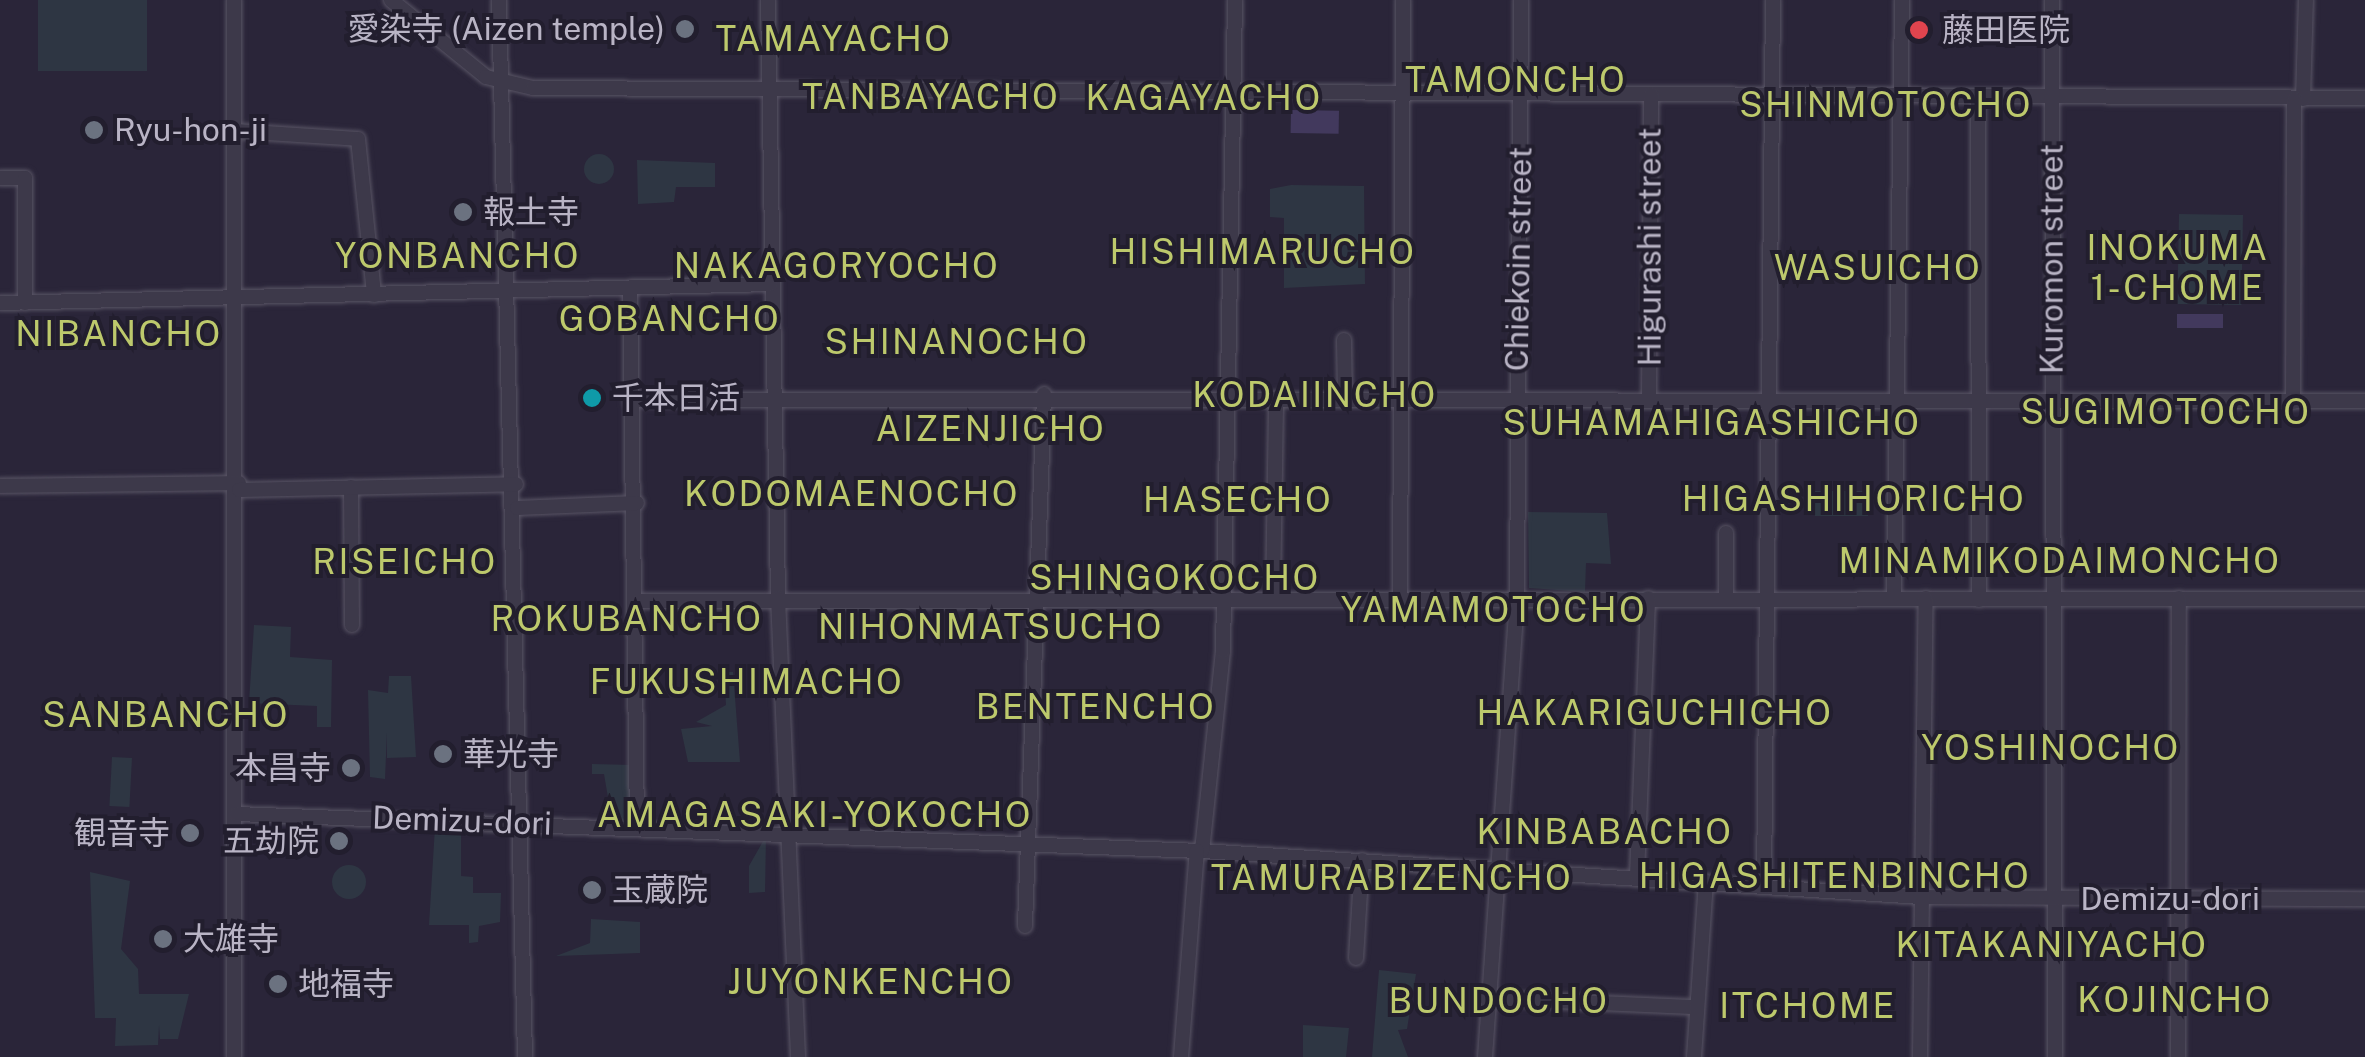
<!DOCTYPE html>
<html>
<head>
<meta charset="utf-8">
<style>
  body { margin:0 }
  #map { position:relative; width:2365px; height:1057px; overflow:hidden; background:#2a2539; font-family:"Public Sans","Noto Sans JP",sans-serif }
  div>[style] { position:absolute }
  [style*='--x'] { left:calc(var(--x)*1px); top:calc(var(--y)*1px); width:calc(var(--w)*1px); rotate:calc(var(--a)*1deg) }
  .green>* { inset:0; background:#2e3643; transform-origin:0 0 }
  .round { border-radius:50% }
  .water>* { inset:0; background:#42395d; transform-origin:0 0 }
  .roads { filter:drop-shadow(0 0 2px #585464) drop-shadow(0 0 2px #585464) }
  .minor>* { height:14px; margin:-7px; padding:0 7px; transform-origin:7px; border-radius:7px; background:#3d394a }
  .dots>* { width:28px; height:28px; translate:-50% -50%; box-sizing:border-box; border:5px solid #221e2e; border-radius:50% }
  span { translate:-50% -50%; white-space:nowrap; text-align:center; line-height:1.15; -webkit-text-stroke:8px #221e2e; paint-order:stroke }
  .poi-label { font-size:32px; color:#b9b4c5 }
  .right { translate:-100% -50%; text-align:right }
  .left { translate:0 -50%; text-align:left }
  .street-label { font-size:32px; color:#b9b4c5 }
  .neighbourhood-label { font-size:35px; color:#bdc96c; letter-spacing:2.5px }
</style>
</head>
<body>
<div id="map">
  <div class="green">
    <i style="left:38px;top:0;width:109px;height:71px"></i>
    <i class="round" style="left:584px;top:154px;width:30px;height:30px"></i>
    <i style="clip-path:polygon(637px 160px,715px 163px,715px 187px,676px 187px,674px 202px,638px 204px)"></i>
    <i style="clip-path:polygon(1291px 185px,1364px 186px,1365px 284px,1284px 288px,1284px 218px,1270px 217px,1270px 189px)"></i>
    <i style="left:2179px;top:214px;width:64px;height:90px;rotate:1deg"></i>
    <i style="left:1815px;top:491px;width:53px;height:25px"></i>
    <i style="clip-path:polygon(1528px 512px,1607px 513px,1611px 564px,1586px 563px,1585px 592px,1529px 588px)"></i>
    <i style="clip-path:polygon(254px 625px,291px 627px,290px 657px,332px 660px,331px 727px,317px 727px,317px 706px,249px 703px)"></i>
    <i style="clip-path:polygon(724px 672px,733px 672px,740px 762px,688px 762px,681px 729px,712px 726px,696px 722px,726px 705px)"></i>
    <i style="clip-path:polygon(389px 676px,411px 676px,416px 757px,387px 758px,387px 732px,385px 779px,370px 777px,368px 690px,388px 693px)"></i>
    <i style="left:112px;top:757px;width:20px;height:49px;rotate:3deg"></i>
    <i style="clip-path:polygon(592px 764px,633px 765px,631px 822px,612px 821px,604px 774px,592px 774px)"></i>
    <i style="clip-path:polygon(435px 827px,461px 827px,461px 876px,473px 877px,473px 893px,501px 893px,500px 922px,479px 926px,478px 942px,469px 943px,469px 925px,429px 925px)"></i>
    <i style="clip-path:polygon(766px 836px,765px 892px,749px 893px,749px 866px)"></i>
    <i class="round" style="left:332px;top:865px;width:34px;height:34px"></i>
    <i style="clip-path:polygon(90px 872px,130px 881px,121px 949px,138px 969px,139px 994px,189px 994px,178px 1039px,160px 1039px,159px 1025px,158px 1045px,115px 1046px,116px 1018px,95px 1018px)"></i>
    <i style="clip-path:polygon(591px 919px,640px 922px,640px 953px,556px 956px,590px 943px)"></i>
    <i style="clip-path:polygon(1379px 970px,1416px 974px,1407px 1029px,1398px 1030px,1408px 1057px,1372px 1057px)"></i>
    <i style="clip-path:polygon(1303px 1025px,1349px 1028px,1346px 1057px,1303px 1057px)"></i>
  </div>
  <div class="water">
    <i style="left:1291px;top:110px;width:48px;height:23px;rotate:1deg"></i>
    <i style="left:2177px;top:314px;width:46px;height:14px"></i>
  </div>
  <div class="roads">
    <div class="minor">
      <i style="--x:234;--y:0;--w:1057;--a:90"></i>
      <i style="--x:391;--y:0;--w:122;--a:39"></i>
      <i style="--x:486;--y:77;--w:48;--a:13.2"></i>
      <i style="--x:533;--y:88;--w:1832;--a:0.31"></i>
      <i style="--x:499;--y:0;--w:1057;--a:88.59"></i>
      <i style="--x:768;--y:0;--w:598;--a:89.04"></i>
      <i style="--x:778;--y:598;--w:459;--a:87.5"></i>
      <i style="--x:2052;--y:0;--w:1057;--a:89.84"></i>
      <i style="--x:1978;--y:97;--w:503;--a:89.89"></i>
      <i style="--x:2303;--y:99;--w:99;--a:-88.3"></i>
      <i style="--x:235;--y:131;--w:123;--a:3.7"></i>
      <i style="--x:358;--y:139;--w:157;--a:84.1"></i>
      <i style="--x:0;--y:178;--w:25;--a:0"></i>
      <i style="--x:25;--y:178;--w:125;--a:90"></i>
      <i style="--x:630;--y:291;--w:537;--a:89.25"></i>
      <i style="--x:0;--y:303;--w:771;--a:-1.41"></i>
      <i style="--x:1344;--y:340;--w:58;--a:89"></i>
      <i style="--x:1649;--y:399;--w:305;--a:-89.6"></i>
      <i style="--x:634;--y:400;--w:1731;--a:0.03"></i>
      <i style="--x:2293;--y:402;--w:303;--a:-89.8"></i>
      <i style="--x:0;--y:486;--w:239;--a:-0.7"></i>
      <i style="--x:351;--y:487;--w:138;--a:89.6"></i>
      <i style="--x:239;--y:490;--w:277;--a:-1.2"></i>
      <i style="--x:517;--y:508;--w:120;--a:-2.4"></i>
      <i style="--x:1726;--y:533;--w:65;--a:90"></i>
      <i style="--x:1273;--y:596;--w:198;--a:-89.1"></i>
      <i style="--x:1400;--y:598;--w:598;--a:-89.71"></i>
      <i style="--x:1894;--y:598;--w:598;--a:-89.23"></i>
      <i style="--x:639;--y:601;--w:1726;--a:-0.07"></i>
      <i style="--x:237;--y:814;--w:966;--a:2.2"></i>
      <i style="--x:1202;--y:851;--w:721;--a:3.66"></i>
      <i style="--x:1922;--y:897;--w:443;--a:0.3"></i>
      <i style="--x:1202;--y:851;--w:201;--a:-84"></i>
      <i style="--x:1223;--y:651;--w:651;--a:-88.94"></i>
      <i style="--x:1637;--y:875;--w:277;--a:-87.7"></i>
      <i style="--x:1764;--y:886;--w:886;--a:-89.42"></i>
      <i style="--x:1025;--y:926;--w:532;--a:-87.95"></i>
      <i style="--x:1356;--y:958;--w:98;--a:-86.5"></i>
      <i style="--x:1486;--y:998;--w:210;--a:2.5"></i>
      <i style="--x:1181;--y:1057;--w:207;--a:-85.6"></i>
      <i style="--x:1485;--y:1057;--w:461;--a:-86"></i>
      <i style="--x:1517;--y:597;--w:597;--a:-89.62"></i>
      <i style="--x:1694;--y:1057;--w:176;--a:-86.1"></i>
      <i style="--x:1920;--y:1057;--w:459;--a:-89.3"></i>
      <i style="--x:2178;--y:1057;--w:459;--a:-89.9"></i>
    </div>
  </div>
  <div class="dots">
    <i style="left:685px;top:29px;background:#6b7280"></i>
    <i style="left:1919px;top:30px;background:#e0444e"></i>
    <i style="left:94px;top:130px;background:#6b7280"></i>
    <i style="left:463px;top:212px;background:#6b7280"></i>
    <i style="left:592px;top:398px;background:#0f9aa8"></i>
    <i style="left:443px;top:754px;background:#6b7280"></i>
    <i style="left:351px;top:768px;background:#6b7280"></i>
    <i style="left:190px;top:833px;background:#6b7280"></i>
    <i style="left:339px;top:841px;background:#6b7280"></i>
    <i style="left:592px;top:890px;background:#6b7280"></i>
    <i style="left:163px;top:939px;background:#6b7280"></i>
    <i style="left:278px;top:984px;background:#6b7280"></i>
  </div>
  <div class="poi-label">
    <span class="right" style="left:665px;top:29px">愛染寺 (Aizen temple)</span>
    <span class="left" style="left:1942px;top:30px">藤田医院</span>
    <span class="left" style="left:114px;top:130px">Ryu-hon-ji</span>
    <span class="left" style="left:483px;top:212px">報土寺</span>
    <span class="left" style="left:612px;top:398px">千本日活</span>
    <span class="left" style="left:463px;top:754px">華光寺</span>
    <span class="right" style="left:331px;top:768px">本昌寺</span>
    <span class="right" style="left:170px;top:833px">観音寺</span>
    <span class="right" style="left:319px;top:841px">五劫院</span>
    <span class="left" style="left:612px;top:890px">玉蔵院</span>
    <span class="left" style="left:183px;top:939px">大雄寺</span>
    <span class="left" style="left:298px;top:984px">地福寺</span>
  </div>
  <div class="street-label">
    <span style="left:1650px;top:247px;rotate:-90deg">Higurashi street</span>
    <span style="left:1519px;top:259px;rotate:-89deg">Chiekoin street</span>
    <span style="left:2052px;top:259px;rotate:-90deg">Kuromon street</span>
    <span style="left:462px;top:821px;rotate:2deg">Demizu-dori</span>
    <span style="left:2170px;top:899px">Demizu-dori</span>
  </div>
  <div class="neighbourhood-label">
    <span style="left:834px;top:39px">TAMAYACHO</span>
    <span style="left:1516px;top:80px">TAMONCHO</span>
    <span style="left:931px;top:97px">TANBAYACHO</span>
    <span style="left:1204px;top:98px">KAGAYACHO</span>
    <span style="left:1886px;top:105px">SHINMOTOCHO</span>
    <span style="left:2178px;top:268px">INOKUMA<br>1-CHOME</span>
    <span style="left:1263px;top:252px">HISHIMARUCHO</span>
    <span style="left:458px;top:256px">YONBANCHO</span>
    <span style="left:837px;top:266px">NAKAGORYOCHO</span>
    <span style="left:1878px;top:268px">WASUICHO</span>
    <span style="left:670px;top:319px">GOBANCHO</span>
    <span style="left:119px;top:334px">NIBANCHO</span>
    <span style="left:957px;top:342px">SHINANOCHO</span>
    <span style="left:1315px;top:395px">KODAIINCHO</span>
    <span style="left:2166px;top:412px">SUGIMOTOCHO</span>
    <span style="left:1712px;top:423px">SUHAMAHIGASHICHO</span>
    <span style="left:991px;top:429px">AIZENJICHO</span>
    <span style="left:852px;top:494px">KODOMAENOCHO</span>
    <span style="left:1854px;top:499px">HIGASHIHORICHO</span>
    <span style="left:1238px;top:500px">HASECHO</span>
    <span style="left:2060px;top:561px">MINAMIKODAIMONCHO</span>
    <span style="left:405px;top:562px">RISEICHO</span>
    <span style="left:1175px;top:578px">SHINGOKOCHO</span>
    <span style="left:1494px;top:610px">YAMAMOTOCHO</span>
    <span style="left:627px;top:619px">ROKUBANCHO</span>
    <span style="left:991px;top:627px">NIHONMATSUCHO</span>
    <span style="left:747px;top:682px">FUKUSHIMACHO</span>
    <span style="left:1096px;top:707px">BENTENCHO</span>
    <span style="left:1655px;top:713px">HAKARIGUCHICHO</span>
    <span style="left:166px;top:715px">SANBANCHO</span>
    <span style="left:2051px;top:748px">YOSHINOCHO</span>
    <span style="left:815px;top:815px">AMAGASAKI-YOKOCHO</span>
    <span style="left:1605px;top:832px">KINBABACHO</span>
    <span style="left:1835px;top:876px">HIGASHITENBINCHO</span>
    <span style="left:1392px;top:878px">TAMURABIZENCHO</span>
    <span style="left:2052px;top:945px">KITAKANIYACHO</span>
    <span style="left:871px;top:982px">JUYONKENCHO</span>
    <span style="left:2175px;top:1000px">KOJINCHO</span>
    <span style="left:1499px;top:1001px">BUNDOCHO</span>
    <span style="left:1808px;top:1006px">ITCHOME</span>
  </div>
</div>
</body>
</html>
